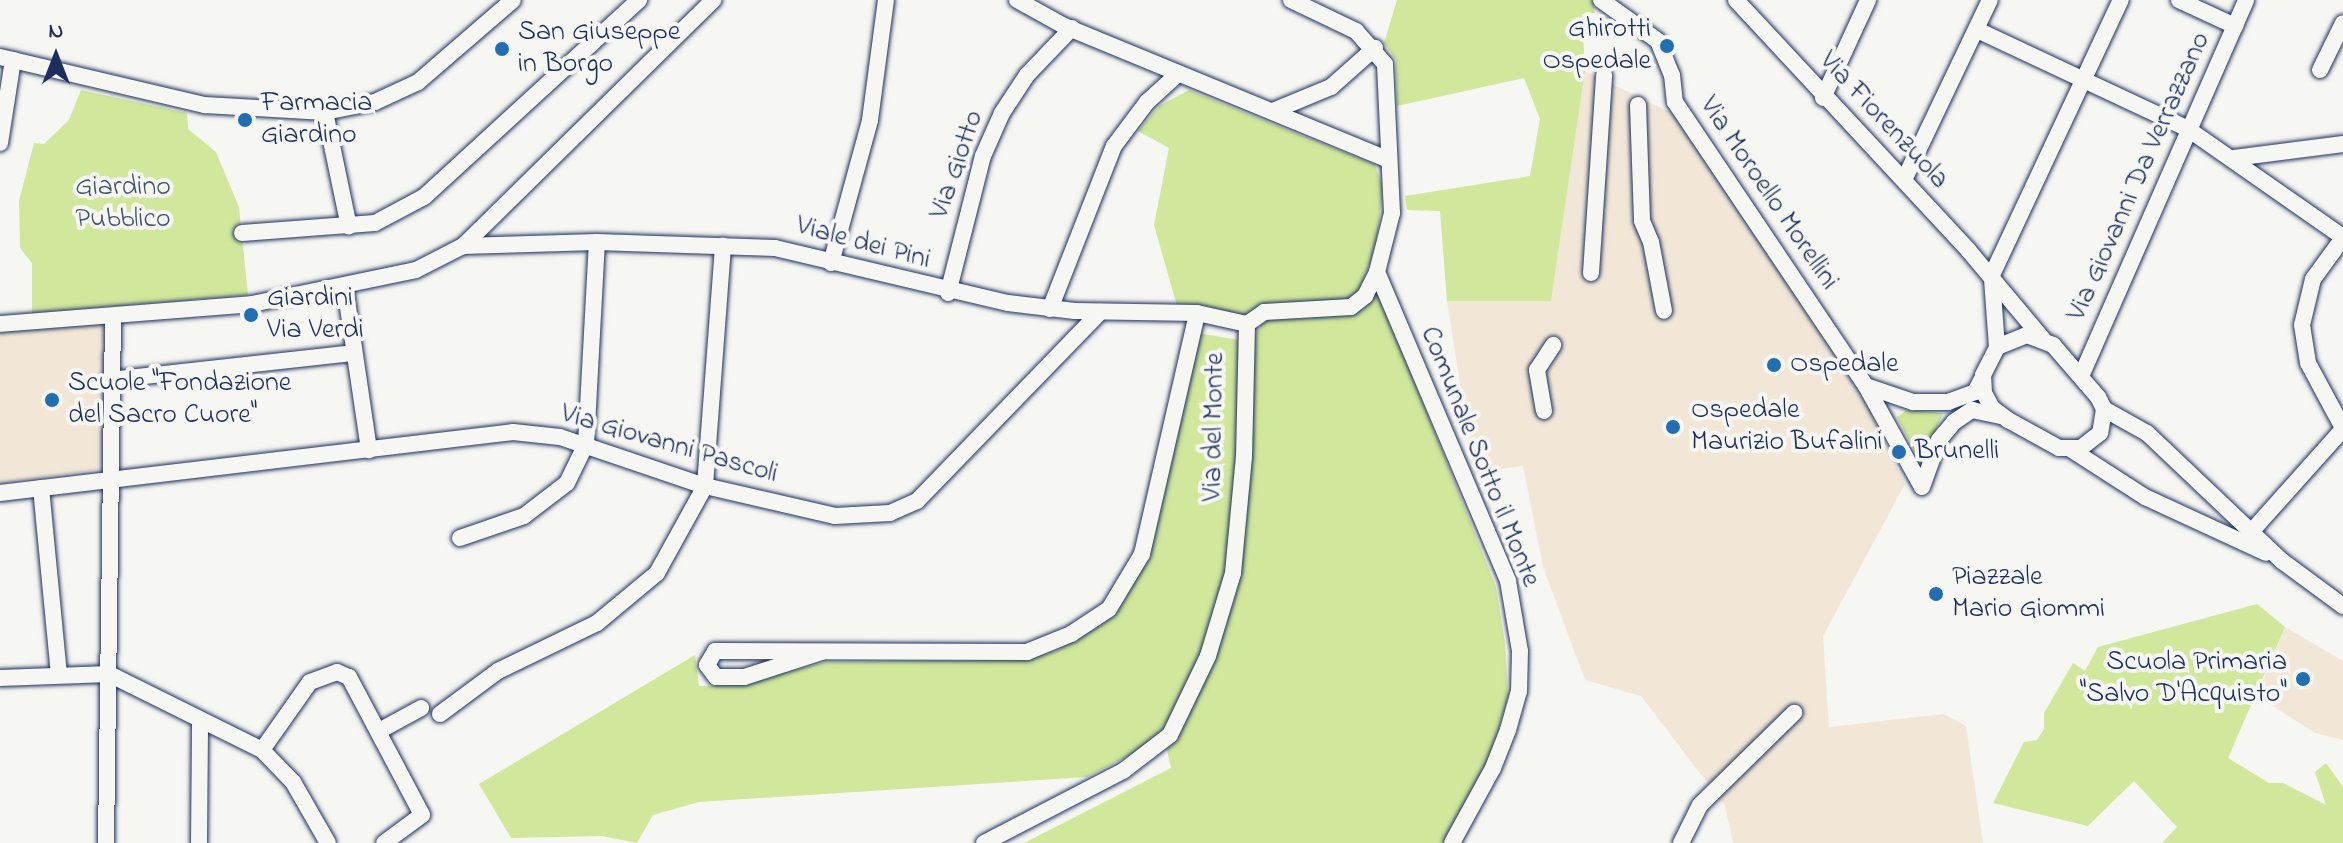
<!DOCTYPE html>
<html>
<head>
<meta charset="utf-8">
<style>
  body { margin:0 }
  #map { position:relative; width:2343px; height:843px; overflow:hidden; background:#f6f6f2; font-family:"Indie Flower",sans-serif }
  div>[style] { position:absolute }
  [style*='--x'] { left:calc(var(--x)*1px); top:calc(var(--y)*1px); width:calc(var(--w)*1px); rotate:calc(var(--a)*1deg) }
  .built>* { inset:0; background:#f2e7d7 }
  .green>* { inset:0; background:#d0e79c }
  .roads { filter:drop-shadow(0 0 2px #1b2f5e) drop-shadow(0 0 2px #1b2f5e) }
  .minor>* { height:16px; margin:-8px; padding:0 8px; transform-origin:8px; border-radius:8px; background:#f6f6f2 }
  .dots>* { width:22px; height:22px; translate:-50% -50%; box-sizing:border-box; border:4px solid #f6f6f2; border-radius:50% }
  span { translate:-50% -50%; white-space:nowrap; text-align:center; line-height:1.15; -webkit-text-stroke:8px #f6f6f2; paint-order:stroke }
  .poi-label { font-size:28px; color:#1b2f5e }
  .right { translate:-100% -50%; text-align:right }
  .left { translate:0 -50%; text-align:left }
  .street-label { font-size:28px; color:#1b2f5e }
  .park-label { font-size:28px; color:#3f546a }
  .north { position:absolute; left:16px; top:16px; width:80px; height:80px; -webkit-text-stroke:6px #f6f6f2; paint-order:stroke; rotate:0deg; font-size:22px; font-weight:700; line-height:32px; text-align:center; color:#1b2f5e }
  .north::after { content:''; display:block; margin:auto; width:28px; height:36px; background:#1b2f5e; clip-path:polygon(50% 0,100% 100%,50% 72%,0 100%) }
</style>
</head>
<body>
<div id="map">
  <div class="built">
    <i style="clip-path:polygon(1585px 71px,1680px 117px,1859px 387px,1905px 484px,1823px 636px,1829px 727px,1944px 714px,1966px 726px,1983px 843px,1733px 843px,1725px 806px,1641px 696px,1585px 680px,1543px 567px,1523px 466px,1474px 472px,1447px 301px,1551px 300px)"></i>
    <i style="clip-path:polygon(105px 324px,102px 469px,0 483px,0 330px)"></i>
    <i style="clip-path:polygon(2285px 627px,2343px 661px,2343px 740px,2315px 733px,2257px 696px)"></i>
  </div>
  <div class="green">
    <i style="clip-path:polygon(1397px 0,1593px 0,1595px 13px,1582px 14px,1585px 71px,1551px 301px,1447px 301px,1440px 211px,1407px 210px,1405px 196px,1530px 176px,1540px 119px,1524px 78px,1397px 106px,1396px 60px,1384px 43px)"></i>
    <i style="clip-path:polygon(81px 90px,187px 113px,188px 129px,216px 152px,239px 207px,248px 295px,32px 313px,32px 263px,20px 248px,19px 201px,34px 143px,44px 144px,69px 120px)"></i>
    <i style="clip-path:polygon(1189px 90px,1375px 165px,1383px 188px,1376px 247px,1364px 278px,1377px 286px,1496px 587px,1505px 643px,1508px 698px,1491px 755px,1444px 843px,1024px 843px,1171px 768px,1167px 750px,1153px 743px,1087px 777px,699px 802px,653px 815px,637px 843px,602px 836px,511px 838px,479px 784px,695px 655px,699px 686px,737px 685px,826px 662px,1023px 660px,1056px 651px,1119px 608px,1197px 333px,1251px 342px,1262px 324px,1177px 306px,1154px 225px,1169px 148px,1138px 131px,1159px 106px)"></i>
    <i style="clip-path:polygon(1906px 410px,1943px 413px,1921px 464px,1897px 417px)"></i>
    <i style="clip-path:polygon(2257px 604px,2285px 627px,2228px 758px,2269px 783px,2283px 783px,2326px 805px,2315px 772px,2326px 763px,2343px 787px,2343px 843px,2162px 843px,2177px 827px,2134px 781px,2088px 826px,1993px 803px,2024px 742px,2037px 740px,2044px 729px,2044px 713px,2073px 663px,2085px 671px,2098px 647px)"></i>
  </div>
  <div class="roads">
    <div class="minor">
      <i style="--x:1017;--y:0;--w:54;--a:29"></i>
      <i style="--x:1064;--y:26;--w:349;--a:22.4"></i>
      <i style="--x:1601;--y:0;--w:70;--a:35.7"></i>
      <i style="--x:1658;--y:41;--w:37;--a:68"></i>
      <i style="--x:1672;--y:75;--w:27;--a:84"></i>
      <i style="--x:1675;--y:102;--w:342;--a:56.1"></i>
      <i style="--x:1866;--y:386;--w:115;--a:61"></i>
      <i style="--x:1736;--y:0;--w:342;--a:47.1"></i>
      <i style="--x:1969;--y:251;--w:114;--a:50"></i>
      <i style="--x:2179;--y:0;--w:62;--a:24.9"></i>
      <i style="--x:1977;--y:30;--w:233;--a:25.1"></i>
      <i style="--x:2188;--y:129;--w:189;--a:34.9"></i>
      <i style="--x:0;--y:57;--w:211;--a:13.2"></i>
      <i style="--x:205;--y:105;--w:120;--a:3.3"></i>
      <i style="--x:325;--y:112;--w:51;--a:-11.3"></i>
      <i style="--x:375;--y:102;--w:47;--a:-24.9"></i>
      <i style="--x:418;--y:82;--w:125;--a:-40.8"></i>
      <i style="--x:2320;--y:70;--w:52;--a:-63.9"></i>
      <i style="--x:1823;--y:98;--w:108;--a:-65.3"></i>
      <i style="--x:1638;--y:105;--w:116;--a:88"></i>
      <i style="--x:1642;--y:221;--w:23;--a:67"></i>
      <i style="--x:1651;--y:242;--w:70;--a:79.3"></i>
      <i style="--x:1273;--y:111;--w:63;--a:-22.5"></i>
      <i style="--x:1331;--y:87;--w:59;--a:-41.6"></i>
      <i style="--x:325;--y:112;--w:117;--a:78.2"></i>
      <i style="--x:0;--y:143;--w:84;--a:-81.1"></i>
      <i style="--x:2234;--y:158;--w:110;--a:-7.3"></i>
      <i style="--x:1904;--y:180;--w:199;--a:-64.5"></i>
      <i style="--x:242;--y:233;--w:133;--a:-4.3"></i>
      <i style="--x:375;--y:223;--w:55;--a:-28"></i>
      <i style="--x:424;--y:197;--w:292;--a:-42.5"></i>
      <i style="--x:2343;--y:238;--w:51;--a:126.2"></i>
      <i style="--x:2313;--y:279;--w:47;--a:103.4"></i>
      <i style="--x:2302;--y:325;--w:38;--a:81"></i>
      <i style="--x:2308;--y:363;--w:74;--a:61.7"></i>
      <i style="--x:463;--y:246;--w:134;--a:-1.7"></i>
      <i style="--x:597;--y:242;--w:178;--a:1.9"></i>
      <i style="--x:775;--y:248;--w:239;--a:13.3"></i>
      <i style="--x:1008;--y:303;--w:67;--a:6.8"></i>
      <i style="--x:1075;--y:311;--w:122;--a:0.9"></i>
      <i style="--x:1197;--y:313;--w:51;--a:12.4"></i>
      <i style="--x:831;--y:263;--w:148;--a:-74.7"></i>
      <i style="--x:870;--y:120;--w:121;--a:-82.4"></i>
      <i style="--x:1377;--y:272;--w:336;--a:67"></i>
      <i style="--x:1508;--y:581;--w:71;--a:80.3"></i>
      <i style="--x:1520;--y:651;--w:40;--a:91.4"></i>
      <i style="--x:1519;--y:691;--w:41;--a:105.8"></i>
      <i style="--x:1508;--y:730;--w:41;--a:111.5"></i>
      <i style="--x:1493;--y:768;--w:85;--a:118.7"></i>
      <i style="--x:1591;--y:273;--w:198;--a:-86.2"></i>
      <i style="--x:1991;--y:277;--w:306;--a:-64.9"></i>
      <i style="--x:1992;--y:279;--w:68;--a:85.8"></i>
      <i style="--x:345;--y:287;--w:165;--a:81.6"></i>
      <i style="--x:948;--y:293;--w:141;--a:-75.7"></i>
      <i style="--x:983;--y:156;--w:47;--a:-66.2"></i>
      <i style="--x:1002;--y:113;--w:45;--a:-56.7"></i>
      <i style="--x:1027;--y:75;--w:65;--a:-46.2"></i>
      <i style="--x:1050;--y:309;--w:175;--a:-68.6"></i>
      <i style="--x:1114;--y:146;--w:55;--a:-53.1"></i>
      <i style="--x:1147;--y:102;--w:43;--a:-42.2"></i>
      <i style="--x:0;--y:324;--w:253;--a:-4.5"></i>
      <i style="--x:252;--y:304;--w:167;--a:-11.7"></i>
      <i style="--x:416;--y:270;--w:53;--a:-27.1"></i>
      <i style="--x:463;--y:246;--w:351;--a:-44.5"></i>
      <i style="--x:2027;--y:335;--w:28;--a:21"></i>
      <i style="--x:2053;--y:345;--w:69;--a:49.1"></i>
      <i style="--x:2098;--y:397;--w:13;--a:63"></i>
      <i style="--x:2104;--y:409;--w:24;--a:99"></i>
      <i style="--x:2100;--y:433;--w:24;--a:142"></i>
      <i style="--x:2081;--y:448;--w:22;--a:180"></i>
      <i style="--x:2059;--y:448;--w:58;--a:-151.2"></i>
      <i style="--x:2008;--y:420;--w:20;--a:-143"></i>
      <i style="--x:1992;--y:408;--w:17;--a:-118"></i>
      <i style="--x:1984;--y:393;--w:18;--a:-93"></i>
      <i style="--x:1983;--y:375;--w:31;--a:-63"></i>
      <i style="--x:1997;--y:347;--w:32;--a:-22"></i>
      <i style="--x:2082;--y:374;--w:408;--a:-66.3"></i>
      <i style="--x:109;--y:380;--w:246;--a:-6.3"></i>
      <i style="--x:1866;--y:386;--w:50;--a:18.8"></i>
      <i style="--x:1913;--y:402;--w:35;--a:0"></i>
      <i style="--x:1948;--y:402;--w:29;--a:-20"></i>
      <i style="--x:1975;--y:392;--w:17;--a:-62"></i>
      <i style="--x:2104;--y:409;--w:49;--a:29.2"></i>
      <i style="--x:2147;--y:433;--w:186;--a:43.5"></i>
      <i style="--x:2282;--y:561;--w:76;--a:36.4"></i>
      <i style="--x:1544;--y:411;--w:42;--a:-99.7"></i>
      <i style="--x:1537;--y:370;--w:30;--a:-57"></i>
      <i style="--x:2072;--y:450;--w:87;--a:32.8"></i>
      <i style="--x:2145;--y:497;--w:133;--a:24.8"></i>
      <i style="--x:1922;--y:487;--w:50;--a:-70.1"></i>
      <i style="--x:1939;--y:440;--w:23;--a:-50"></i>
      <i style="--x:1954;--y:422;--w:22;--a:-34"></i>
      <i style="--x:1972;--y:410;--w:29;--a:12"></i>
      <i style="--x:41;--y:488;--w:187;--a:84.5"></i>
      <i style="--x:0;--y:493;--w:517;--a:-6.78"></i>
      <i style="--x:513;--y:432;--w:47;--a:6.1"></i>
      <i style="--x:560;--y:437;--w:153;--a:18.7"></i>
      <i style="--x:705;--y:486;--w:133;--a:13"></i>
      <i style="--x:835;--y:516;--w:55;--a:-3.1"></i>
      <i style="--x:890;--y:513;--w:30;--a:-24"></i>
      <i style="--x:917;--y:501;--w:263;--a:-45.9"></i>
      <i style="--x:2251;--y:532;--w:138;--a:-48.2"></i>
      <i style="--x:460;--y:538;--w:68;--a:-19"></i>
      <i style="--x:524;--y:516;--w:54;--a:-37.5"></i>
      <i style="--x:567;--y:483;--w:43;--a:-64"></i>
      <i style="--x:586;--y:444;--w:202;--a:-86.9"></i>
      <i style="--x:822;--y:652;--w:82;--a:162.2"></i>
      <i style="--x:744;--y:677;--w:28;--a:180"></i>
      <i style="--x:716;--y:677;--w:15;--a:-127"></i>
      <i style="--x:707;--y:665;--w:16;--a:-60"></i>
      <i style="--x:715;--y:651;--w:312;--a:0.2"></i>
      <i style="--x:1027;--y:652;--w:48;--a:-22.2"></i>
      <i style="--x:1071;--y:634;--w:45;--a:-33.3"></i>
      <i style="--x:1109;--y:609;--w:64;--a:-59"></i>
      <i style="--x:1142;--y:554;--w:247;--a:-77.1"></i>
      <i style="--x:0;--y:678;--w:109;--a:-2.1"></i>
      <i style="--x:109;--y:674;--w:171;--a:26.4"></i>
      <i style="--x:262;--y:750;--w:45;--a:45.9"></i>
      <i style="--x:293;--y:782;--w:70;--a:60.2"></i>
      <i style="--x:440;--y:714;--w:72;--a:-36.6"></i>
      <i style="--x:498;--y:671;--w:110;--a:-25.9"></i>
      <i style="--x:597;--y:623;--w:78;--a:-39.8"></i>
      <i style="--x:657;--y:573;--w:99;--a:-61.1"></i>
      <i style="--x:705;--y:486;--w:241;--a:-85.7"></i>
      <i style="--x:379;--y:731;--w:48;--a:-28.7"></i>
      <i style="--x:262;--y:750;--w:83;--a:-54.8"></i>
      <i style="--x:310;--y:682;--w:29;--a:-20"></i>
      <i style="--x:337;--y:672;--w:13;--a:23"></i>
      <i style="--x:349;--y:677;--w:156;--a:62.1"></i>
      <i style="--x:422;--y:815;--w:47;--a:143.6"></i>
      <i style="--x:106;--y:843;--w:527;--a:-89.24"></i>
      <i style="--x:199;--y:843;--w:122;--a:-89.5"></i>
      <i style="--x:984;--y:843;--w:157;--a:-27.4"></i>
      <i style="--x:1123;--y:771;--w:59;--a:-37.5"></i>
      <i style="--x:1170;--y:735;--w:88;--a:-64.3"></i>
      <i style="--x:1208;--y:656;--w:87;--a:-73.2"></i>
      <i style="--x:1233;--y:573;--w:117;--a:-84.6"></i>
      <i style="--x:1244;--y:457;--w:133;--a:-88.7"></i>
      <i style="--x:1247;--y:324;--w:21;--a:-35"></i>
      <i style="--x:1264;--y:312;--w:87;--a:-3.3"></i>
      <i style="--x:1351;--y:307;--w:18;--a:-38"></i>
      <i style="--x:1365;--y:296;--w:27;--a:-63"></i>
      <i style="--x:1377;--y:272;--w:61;--a:-75.7"></i>
      <i style="--x:1392;--y:213;--w:149;--a:-92.7"></i>
      <i style="--x:1385;--y:64;--w:44;--a:-131.3"></i>
      <i style="--x:1356;--y:31;--w:72;--a:-154.5"></i>
      <i style="--x:1681;--y:843;--w:42;--a:-63.4"></i>
      <i style="--x:1700;--y:805;--w:132;--a:-44.4"></i>
    </div>
  </div>
  <div class="dots">
    <i style="left:1667px;top:46px;background:#1f6fb2"></i>
    <i style="left:502px;top:49px;background:#1f6fb2"></i>
    <i style="left:245px;top:120px;background:#1f6fb2"></i>
    <i style="left:251px;top:315px;background:#1f6fb2"></i>
    <i style="left:1774px;top:365px;background:#1f6fb2"></i>
    <i style="left:52px;top:400px;background:#1f6fb2"></i>
    <i style="left:1673px;top:427px;background:#1f6fb2"></i>
    <i style="left:1899px;top:452px;background:#1f6fb2"></i>
    <i style="left:1936px;top:594px;background:#1f6fb2"></i>
    <i style="left:2303px;top:679px;background:#1f6fb2"></i>
  </div>
  <div class="poi-label">
    <span class="right" style="left:1651px;top:46px">Ghirotti<br>Ospedale</span>
    <span class="left" style="left:518px;top:49px">San Giuseppe<br>in Borgo</span>
    <span class="left" style="left:261px;top:120px">Farmacia<br>Giardino</span>
    <span class="left" style="left:267px;top:315px">Giardini<br>Via Verdi</span>
    <span class="left" style="left:1790px;top:365px">Ospedale</span>
    <span class="left" style="left:68px;top:400px">Scuole "Fondazione<br>del Sacro Cuore"</span>
    <span class="left" style="left:1691px;top:427px">Ospedale<br>Maurizio Bufalini</span>
    <span class="left" style="left:1915px;top:452px">Brunelli</span>
    <span class="left" style="left:1952px;top:594px">Piazzale<br>Mario Giommi</span>
    <span class="right" style="left:2287px;top:679px">Scuola Primaria<br>"Salvo D'Acquisto"</span>
  </div>
  <div class="street-label">
    <span style="left:1883px;top:121px;rotate:47deg">Via Fiorenzuola</span>
    <span style="left:958px;top:165px;rotate:-71deg">Via Giotto</span>
    <span style="left:2140px;top:177px;rotate:-66deg">Via Giovanni Da Verrazzano</span>
    <span style="left:1768px;top:194px;rotate:56deg">Via Moroello Morellini</span>
    <span style="left:863px;top:244px;rotate:15deg">Viale dei Pini</span>
    <span style="left:1215px;top:427px;rotate:-89deg">Via del Monte</span>
    <span style="left:669px;top:445px;rotate:16deg">Via Giovanni Pascoli</span>
    <span style="left:1479px;top:457px;rotate:68deg">Comunale Sotto il Monte</span>
  </div>
  <div class="park-label">
    <span style="left:123px;top:204px">Giardino<br>Pubblico</span>
  </div>
  <div class="north">N</div>
</div>
</body>
</html>
